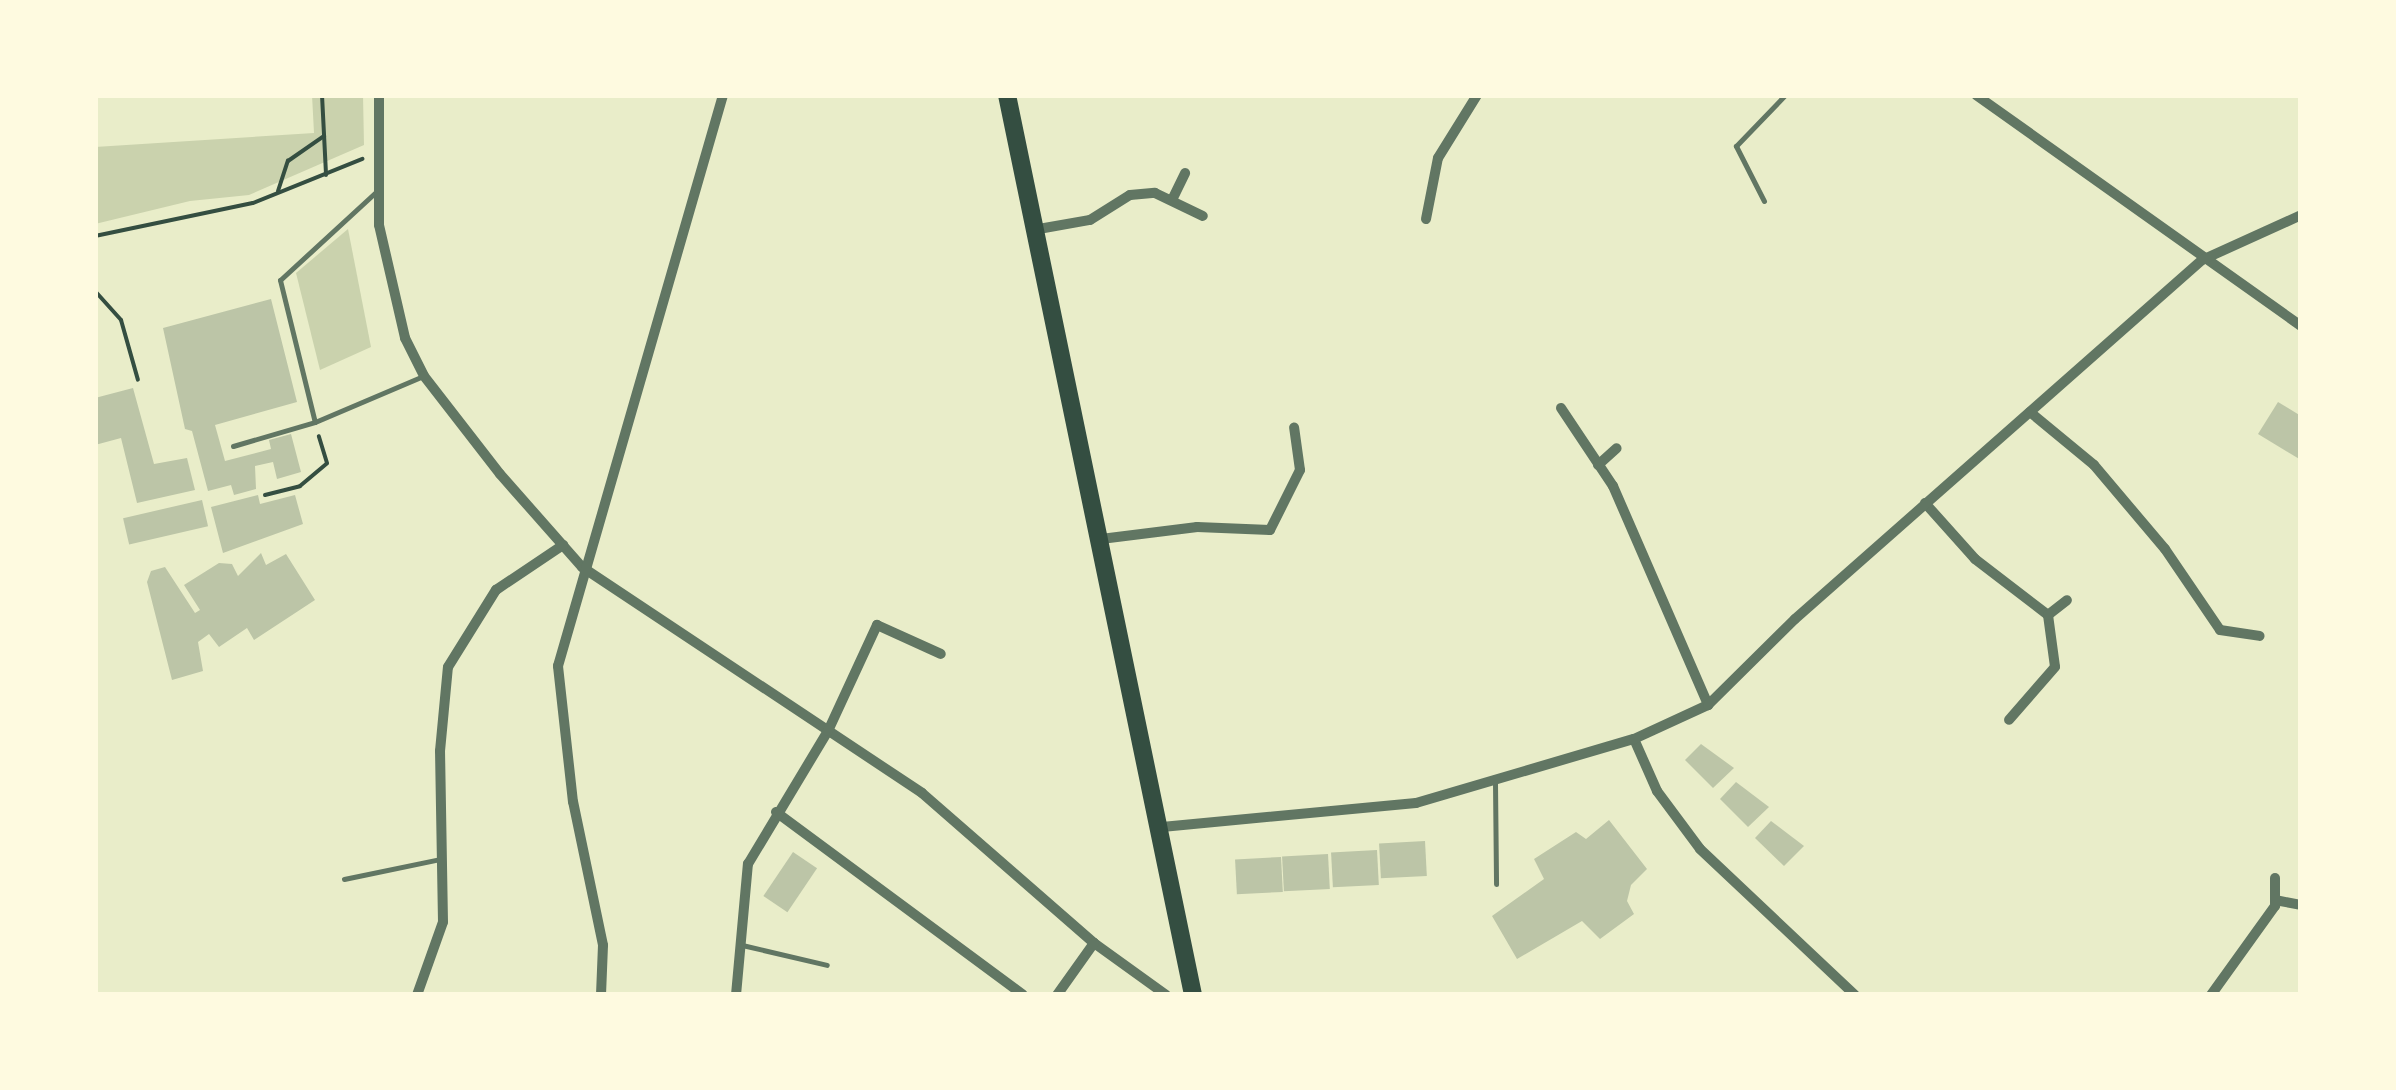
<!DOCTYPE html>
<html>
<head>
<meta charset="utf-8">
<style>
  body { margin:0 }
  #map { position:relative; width:2396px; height:1090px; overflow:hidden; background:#e9edc9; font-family:Inter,sans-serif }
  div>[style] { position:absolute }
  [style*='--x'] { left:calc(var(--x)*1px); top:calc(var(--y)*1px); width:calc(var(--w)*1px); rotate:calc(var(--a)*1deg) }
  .green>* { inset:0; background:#cad2ad }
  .building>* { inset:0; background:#bcc5a7; transform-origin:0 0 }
  .path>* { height:4px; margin:-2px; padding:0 2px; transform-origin:2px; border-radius:2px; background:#344e41 }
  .service>* { height:5px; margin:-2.5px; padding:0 2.5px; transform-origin:2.5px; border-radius:2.5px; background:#617663 }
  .minor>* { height:10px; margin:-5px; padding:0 5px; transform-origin:5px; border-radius:5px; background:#617663 }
  .primary>* { height:18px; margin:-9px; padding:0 9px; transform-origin:9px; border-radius:9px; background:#344e41 }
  span { translate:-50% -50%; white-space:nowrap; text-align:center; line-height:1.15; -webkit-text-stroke:8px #fefae0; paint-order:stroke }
  .frame { position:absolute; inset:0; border:98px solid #fefae0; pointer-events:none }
</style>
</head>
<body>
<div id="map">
  <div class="green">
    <i style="clip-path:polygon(312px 95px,363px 95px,364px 145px,249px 195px,190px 201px,95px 224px,95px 147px,314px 133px)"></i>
    <i style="clip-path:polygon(348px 229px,371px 347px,320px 370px,296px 273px)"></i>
  </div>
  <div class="building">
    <i style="clip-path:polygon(271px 299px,297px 402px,215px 425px,225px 461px,271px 449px,269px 440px,291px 434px,301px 472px,277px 479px,273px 462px,255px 466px,256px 489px,234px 495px,231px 485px,208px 491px,192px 431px,185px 429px,163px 328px)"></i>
    <i style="clip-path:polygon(133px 388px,154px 464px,187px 458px,195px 490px,137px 503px,121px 438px,95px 445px,95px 398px)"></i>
    <i style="clip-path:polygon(2278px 402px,2301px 416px,2301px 460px,2258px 434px)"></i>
    <i style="clip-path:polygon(258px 495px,260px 504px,295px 495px,303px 524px,223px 553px,211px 507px)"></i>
    <i style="left:202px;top:500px;width:27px;height:81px;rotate:77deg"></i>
    <i style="clip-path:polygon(261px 553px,266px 565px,286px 554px,315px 600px,254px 640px,247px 628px,219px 647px,209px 634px,198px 642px,203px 671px,172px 680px,147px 582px,151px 571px,165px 567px,195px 613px,200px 610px,184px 585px,219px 563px,232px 564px,238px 576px)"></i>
    <i style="clip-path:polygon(1701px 744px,1734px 768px,1713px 788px,1685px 760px)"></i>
    <i style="clip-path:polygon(1736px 782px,1769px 807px,1748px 827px,1720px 799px)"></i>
    <i style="clip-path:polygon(1609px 820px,1647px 869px,1631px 885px,1627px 901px,1634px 914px,1600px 939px,1582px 921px,1517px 959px,1492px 916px,1544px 879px,1534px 859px,1576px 832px,1586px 839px)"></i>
    <i style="clip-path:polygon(1771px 821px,1804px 846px,1784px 866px,1755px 838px)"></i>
    <i style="left:1425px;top:841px;width:35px;height:46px;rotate:87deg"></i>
    <i style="left:1377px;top:850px;width:35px;height:46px;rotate:87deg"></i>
    <i style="left:793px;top:852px;width:29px;height:53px;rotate:34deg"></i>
    <i style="left:1328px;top:854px;width:35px;height:46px;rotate:87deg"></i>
    <i style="left:1281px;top:857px;width:35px;height:46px;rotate:87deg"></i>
  </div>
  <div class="path">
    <i style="--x:322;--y:95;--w:80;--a:87.1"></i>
    <i style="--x:278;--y:191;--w:32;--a:-72"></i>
    <i style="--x:288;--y:161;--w:44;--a:-34.8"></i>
    <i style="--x:95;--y:236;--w:161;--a:-11.8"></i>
    <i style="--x:253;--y:203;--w:118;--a:-22"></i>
    <i style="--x:95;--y:291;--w:39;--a:48"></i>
    <i style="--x:121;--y:320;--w:62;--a:74.2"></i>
    <i style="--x:265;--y:495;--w:36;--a:-14"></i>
    <i style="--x:300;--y:486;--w:35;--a:-40"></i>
    <i style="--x:327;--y:463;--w:28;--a:-107"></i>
  </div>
  <div class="service">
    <i style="--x:378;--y:190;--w:133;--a:137.4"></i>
    <i style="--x:280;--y:280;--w:146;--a:76.2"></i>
    <i style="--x:315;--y:422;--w:115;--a:-23"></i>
    <i style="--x:1764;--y:201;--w:62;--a:-117"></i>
    <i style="--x:1736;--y:146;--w:71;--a:-46.1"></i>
    <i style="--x:233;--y:446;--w:85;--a:-16.3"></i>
    <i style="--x:1495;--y:783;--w:101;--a:89.4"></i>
    <i style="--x:344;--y:879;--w:99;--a:-11.7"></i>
    <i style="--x:742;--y:945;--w:87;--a:13.2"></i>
  </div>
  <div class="minor">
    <i style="--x:379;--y:95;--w:130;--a:90"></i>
    <i style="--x:379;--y:225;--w:116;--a:77"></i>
    <i style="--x:405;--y:338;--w:42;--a:63.4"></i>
    <i style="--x:424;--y:376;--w:124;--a:52.2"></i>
    <i style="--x:500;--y:474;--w:124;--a:48.6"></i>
    <i style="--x:582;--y:567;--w:408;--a:33.6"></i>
    <i style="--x:922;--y:793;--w:228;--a:41.1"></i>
    <i style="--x:1094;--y:943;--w:89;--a:35.8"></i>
    <i style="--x:1976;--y:95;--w:399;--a:35.4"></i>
    <i style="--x:1172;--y:200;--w:30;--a:-64"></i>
    <i style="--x:1426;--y:219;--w:62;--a:-78.9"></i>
    <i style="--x:1438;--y:158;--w:74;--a:-58.2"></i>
    <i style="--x:1033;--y:230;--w:58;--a:-10"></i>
    <i style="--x:1090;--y:220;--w:47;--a:-32"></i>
    <i style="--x:1130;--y:195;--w:25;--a:-5"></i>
    <i style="--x:1155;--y:193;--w:53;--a:25.6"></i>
    <i style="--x:1561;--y:408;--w:94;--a:56.3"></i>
    <i style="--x:1613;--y:486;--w:239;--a:66.5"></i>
    <i style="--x:2030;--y:412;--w:83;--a:39.6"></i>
    <i style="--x:2094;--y:465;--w:110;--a:49.8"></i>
    <i style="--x:2165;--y:549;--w:98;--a:55.8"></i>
    <i style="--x:2220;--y:630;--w:40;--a:8.5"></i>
    <i style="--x:1598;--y:465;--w:25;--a:-42"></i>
    <i style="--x:1925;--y:503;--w:75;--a:48.2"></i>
    <i style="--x:1975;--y:559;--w:92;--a:37.5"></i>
    <i style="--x:2048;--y:615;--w:52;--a:82.3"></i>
    <i style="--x:2055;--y:667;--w:70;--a:131"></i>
    <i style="--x:1101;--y:539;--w:97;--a:-7.1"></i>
    <i style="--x:1197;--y:527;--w:73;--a:2.4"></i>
    <i style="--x:1270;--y:530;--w:67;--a:-63.4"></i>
    <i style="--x:1300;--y:470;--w:43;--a:-97.9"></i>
    <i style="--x:2048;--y:615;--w:24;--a:-38"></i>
    <i style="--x:1634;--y:739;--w:57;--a:66.1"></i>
    <i style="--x:1657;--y:791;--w:72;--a:53.4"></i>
    <i style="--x:1700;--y:849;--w:213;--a:43.3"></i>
    <i style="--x:776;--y:812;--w:307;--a:36.5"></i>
    <i style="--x:1162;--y:827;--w:255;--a:-5.4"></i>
    <i style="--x:1416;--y:803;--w:227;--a:-16.4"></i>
    <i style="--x:1634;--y:739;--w:81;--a:-24.7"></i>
    <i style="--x:1708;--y:705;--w:122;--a:-44.7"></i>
    <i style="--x:1795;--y:619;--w:543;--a:-41.41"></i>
    <i style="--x:2202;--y:260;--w:109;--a:-24.4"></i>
    <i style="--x:2275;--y:900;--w:26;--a:11"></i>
    <i style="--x:417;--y:995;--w:77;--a:-70.4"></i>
    <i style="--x:443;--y:922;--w:171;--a:-91"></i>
    <i style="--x:440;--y:751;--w:84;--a:-84.6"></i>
    <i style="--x:448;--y:667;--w:91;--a:-58.1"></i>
    <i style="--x:496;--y:590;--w:81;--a:-33.9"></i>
    <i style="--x:601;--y:995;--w:50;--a:-87.7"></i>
    <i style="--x:603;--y:945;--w:146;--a:-101.8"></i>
    <i style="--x:573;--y:802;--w:137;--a:-96.3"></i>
    <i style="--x:558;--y:666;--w:594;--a:-73.88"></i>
    <i style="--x:736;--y:995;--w:132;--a:-84.8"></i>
    <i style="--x:748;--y:864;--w:155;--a:-59"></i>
    <i style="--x:828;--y:731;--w:117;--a:-65.2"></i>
    <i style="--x:877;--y:625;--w:70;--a:24.4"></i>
    <i style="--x:1057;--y:995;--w:64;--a:-54.6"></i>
    <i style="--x:2211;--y:995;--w:110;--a:-54.3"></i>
    <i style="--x:2275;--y:906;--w:28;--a:-90"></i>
  </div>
  <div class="primary">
    <i style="--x:1007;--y:95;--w:919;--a:78.32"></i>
  </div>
  <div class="frame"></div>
</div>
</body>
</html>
